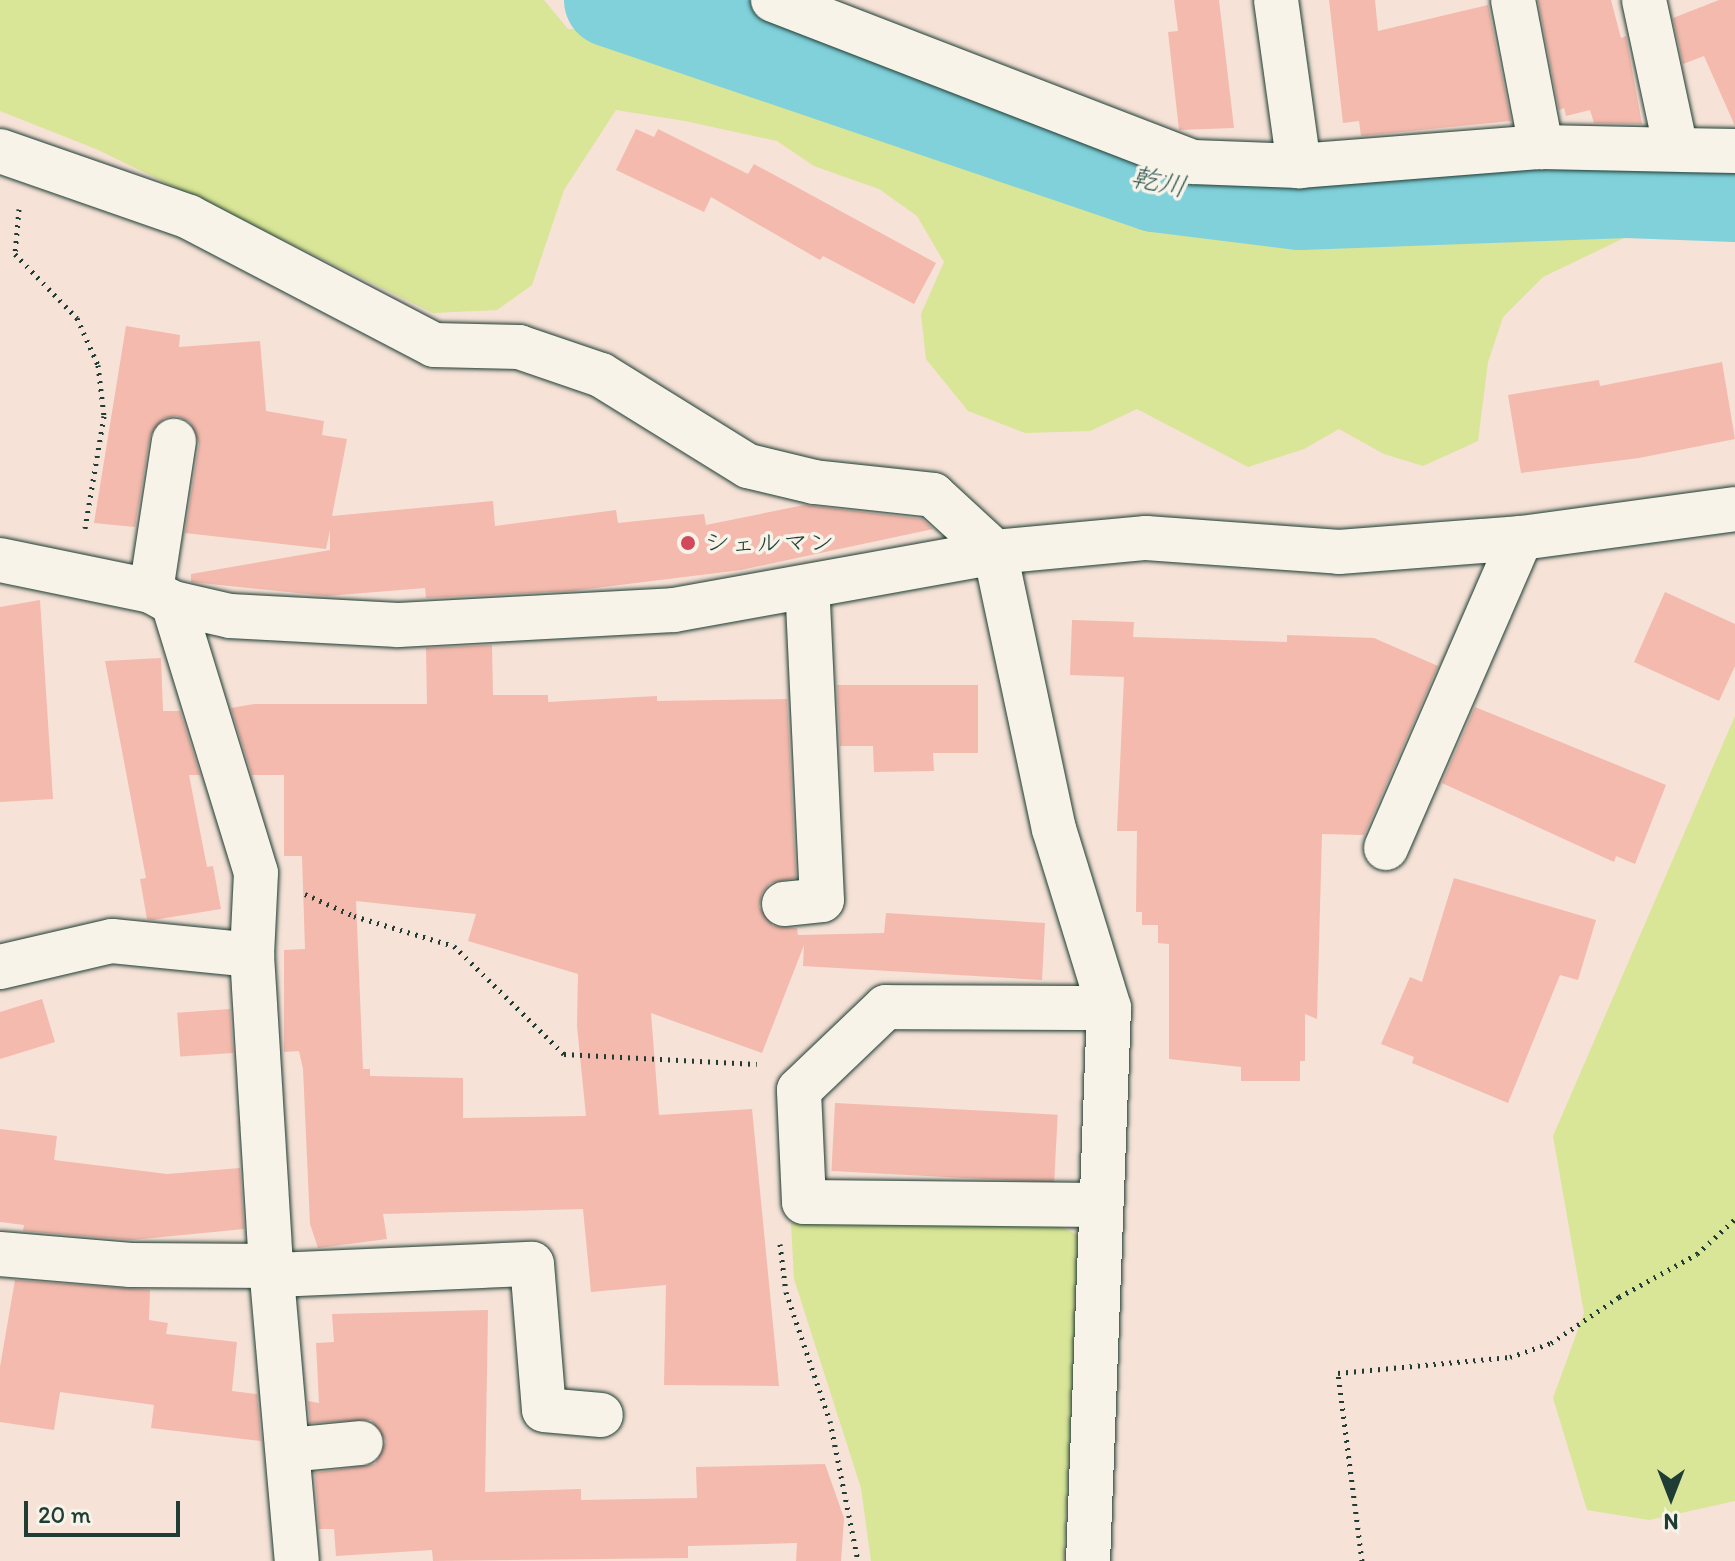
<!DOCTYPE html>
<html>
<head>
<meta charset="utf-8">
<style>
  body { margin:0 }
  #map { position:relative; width:1735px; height:1561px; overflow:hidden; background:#f6e2d7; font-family:Itim,"Klee One",sans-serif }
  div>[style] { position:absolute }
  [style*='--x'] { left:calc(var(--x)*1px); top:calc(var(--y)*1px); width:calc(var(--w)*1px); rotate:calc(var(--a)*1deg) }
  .green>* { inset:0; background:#d9e597 }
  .river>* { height:94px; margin:-47px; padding:0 47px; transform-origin:47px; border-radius:47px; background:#81d1db }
  .building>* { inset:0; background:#f4baae; transform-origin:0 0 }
  .path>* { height:5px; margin-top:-2.5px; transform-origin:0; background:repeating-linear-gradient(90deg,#1f3d34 0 2px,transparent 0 8px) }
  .roads { filter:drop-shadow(0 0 2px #1f3d34) drop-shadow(0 0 2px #1f3d34) }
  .minor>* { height:44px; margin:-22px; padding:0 22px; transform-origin:22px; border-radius:22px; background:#f7f3e8 }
  .dots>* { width:22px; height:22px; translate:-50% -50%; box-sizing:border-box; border:4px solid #f7f3e8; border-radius:50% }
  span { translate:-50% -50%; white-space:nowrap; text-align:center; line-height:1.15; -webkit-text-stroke:7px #f7f3e8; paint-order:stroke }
  .poi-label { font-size:26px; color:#1f3d34 }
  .left { translate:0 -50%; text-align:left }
  .water-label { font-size:28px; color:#335b55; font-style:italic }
  .north { position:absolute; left:1631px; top:1457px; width:80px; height:80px; -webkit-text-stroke:6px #f7f3e8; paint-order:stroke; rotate:180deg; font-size:22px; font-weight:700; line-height:32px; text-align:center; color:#1f3d34 }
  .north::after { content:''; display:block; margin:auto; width:28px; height:36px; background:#1f3d34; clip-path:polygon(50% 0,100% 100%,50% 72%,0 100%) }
  .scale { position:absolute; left:24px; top:1501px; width:156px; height:36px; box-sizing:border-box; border:4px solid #1f3d34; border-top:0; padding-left:10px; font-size:24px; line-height:28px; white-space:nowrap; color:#1f3d34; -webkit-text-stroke:6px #f7f3e8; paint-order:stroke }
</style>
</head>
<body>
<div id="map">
  <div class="green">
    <i style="clip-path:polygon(0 0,544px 0,568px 29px,634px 30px,703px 46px,758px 67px,816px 108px,1040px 156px,1083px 180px,1169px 198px,1302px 212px,1649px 198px,1718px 202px,1735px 203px,1735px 239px,1624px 238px,1543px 277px,1503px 317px,1488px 362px,1478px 441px,1423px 466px,1384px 454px,1339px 429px,1304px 449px,1248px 467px,1137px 409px,1090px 431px,1025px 433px,968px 411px,926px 359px,921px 314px,944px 262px,917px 216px,879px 189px,814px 166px,777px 141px,685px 121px,616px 110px,564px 190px,532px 285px,497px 310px,433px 313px,96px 149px,0 111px)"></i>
    <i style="clip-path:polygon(1735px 716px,1735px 1501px,1649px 1520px,1587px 1510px,1553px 1398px,1584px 1313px,1553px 1136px)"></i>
    <i style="clip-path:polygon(791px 1223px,1055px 1224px,1080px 1236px,1064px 1561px,871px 1561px,861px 1488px,794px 1279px)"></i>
  </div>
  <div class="river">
    <i style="--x:611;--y:0;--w:575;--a:18.78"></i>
    <i style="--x:1155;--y:185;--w:146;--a:7.1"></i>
    <i style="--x:1300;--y:203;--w:327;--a:-2.1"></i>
    <i style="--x:1627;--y:191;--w:108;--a:2.1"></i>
  </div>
  <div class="building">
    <i style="clip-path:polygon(1174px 0,1219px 0,1234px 128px,1179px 130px,1168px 32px,1178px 31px)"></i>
    <i style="clip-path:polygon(1329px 0,1375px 0,1378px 31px,1488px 5px,1511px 121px,1361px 136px,1359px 121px,1343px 123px)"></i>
    <i style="clip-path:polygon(1538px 0,1611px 0,1621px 38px,1626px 36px,1642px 124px,1594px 123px,1590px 110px,1566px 116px,1564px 108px,1559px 110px)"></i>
    <i style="clip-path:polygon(1719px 0,1735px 0,1735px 126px,1704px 56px,1683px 64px,1673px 18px)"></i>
    <i style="clip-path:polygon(636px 129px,654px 137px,658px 129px,748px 174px,754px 164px,936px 263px,914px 304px,823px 256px,820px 260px,711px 197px,704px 212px,616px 170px)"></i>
    <i style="clip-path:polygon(126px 326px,180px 335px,179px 347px,260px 341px,266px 411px,324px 421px,322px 435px,347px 439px,332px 516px,493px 501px,495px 526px,616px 510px,618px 523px,704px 514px,706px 525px,804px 505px,922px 519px,933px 529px,741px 570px,571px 591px,426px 598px,425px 588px,327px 596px,191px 582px,191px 574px,330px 550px,330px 530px,326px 549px,185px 533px,199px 444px,190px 422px,177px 416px,164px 418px,150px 436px,135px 527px,94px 523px)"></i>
    <i style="clip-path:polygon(1722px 362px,1735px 439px,1639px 458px,1521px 473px,1508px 395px,1599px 380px,1600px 386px)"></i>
    <i style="clip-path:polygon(1665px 592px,1735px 624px,1735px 666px,1719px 701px,1634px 662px)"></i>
    <i style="clip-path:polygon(40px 600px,53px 799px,0 802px,0 607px)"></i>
    <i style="clip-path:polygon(1072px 620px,1134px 622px,1133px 637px,1287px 642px,1287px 635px,1374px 638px,1438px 666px,1364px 835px,1322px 834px,1317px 1019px,1305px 1014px,1305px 1061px,1300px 1061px,1300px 1081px,1241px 1081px,1241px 1067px,1169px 1059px,1169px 944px,1158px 943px,1158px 925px,1142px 925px,1142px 912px,1136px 912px,1137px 831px,1117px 831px,1124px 677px,1070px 675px)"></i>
    <i style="clip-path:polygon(evenodd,492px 645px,493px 695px,548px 695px,548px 702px,657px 696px,657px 701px,787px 699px,796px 878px,770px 883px,762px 893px,759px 907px,773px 926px,797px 928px,798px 935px,884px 933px,886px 913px,1045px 923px,1042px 980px,803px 966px,804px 945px,762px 1053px,651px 1013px,659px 1115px,752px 1109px,779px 1386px,664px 1385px,666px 1285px,591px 1292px,583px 1209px,383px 1214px,387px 1239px,318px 1248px,310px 1224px,303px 1069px,299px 1051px,284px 1052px,284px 950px,305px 949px,302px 856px,284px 856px,284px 775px,252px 775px,231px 708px,254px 704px,427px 704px,426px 648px,492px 645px,356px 901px,476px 914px,468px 941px,578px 974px,577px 1026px,586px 1116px,463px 1118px,463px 1078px,370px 1076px,370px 1069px,363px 1069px,356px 901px)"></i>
    <i style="clip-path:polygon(161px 658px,163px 711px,180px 711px,200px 775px,189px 775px,207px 867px,213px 866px,221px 909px,153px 920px,147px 919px,140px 879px,146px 878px,105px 661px)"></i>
    <i style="clip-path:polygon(837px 685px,978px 685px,978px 753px,933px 753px,934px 771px,874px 772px,873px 746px,840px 746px)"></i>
    <i style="clip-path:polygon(1475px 707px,1666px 785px,1635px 864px,1616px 856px,1614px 862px,1442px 783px)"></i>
    <i style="clip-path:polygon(1454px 878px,1596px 920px,1578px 980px,1560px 975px,1508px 1103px,1412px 1063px,1414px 1057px,1381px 1044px,1410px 977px,1422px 982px)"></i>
    <i style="clip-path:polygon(42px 999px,55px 1042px,0 1059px,0 1012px)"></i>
    <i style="left:230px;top:1009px;width:44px;height:53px;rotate:86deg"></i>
    <i style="left:835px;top:1103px;width:223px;height:68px;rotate:3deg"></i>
    <i style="clip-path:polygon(0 1129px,57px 1136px,54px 1160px,167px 1174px,240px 1168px,244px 1229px,132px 1240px,23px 1231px,24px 1225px,0 1222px)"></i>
    <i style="clip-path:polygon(15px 1280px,150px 1290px,149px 1320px,168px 1323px,166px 1334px,237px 1342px,232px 1391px,257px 1394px,261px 1441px,151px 1428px,154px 1405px,60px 1392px,54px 1430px,0 1422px,0 1367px)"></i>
    <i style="clip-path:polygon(488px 1310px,485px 1492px,581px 1489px,581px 1500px,697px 1498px,696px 1467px,825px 1464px,844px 1518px,841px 1561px,796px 1561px,797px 1543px,688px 1546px,688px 1558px,433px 1561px,432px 1550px,336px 1556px,334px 1529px,319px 1529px,315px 1473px,375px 1464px,386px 1441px,371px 1420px,310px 1423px,308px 1401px,319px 1403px,316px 1343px,334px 1342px,332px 1314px)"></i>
  </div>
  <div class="path">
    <i style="--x:19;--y:209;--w:45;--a:95.1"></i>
    <i style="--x:15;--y:254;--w:89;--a:45.9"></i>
    <i style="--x:77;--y:318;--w:51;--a:65.9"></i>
    <i style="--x:98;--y:365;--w:51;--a:83.3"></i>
    <i style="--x:104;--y:416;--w:114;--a:99.6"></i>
    <i style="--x:305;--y:894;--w:54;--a:24.2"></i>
    <i style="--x:354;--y:916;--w:104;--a:16.7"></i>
    <i style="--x:454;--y:946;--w:154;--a:44.5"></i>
    <i style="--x:564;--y:1054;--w:193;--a:3"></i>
    <i style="--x:780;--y:1244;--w:48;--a:82.9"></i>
    <i style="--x:786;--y:1292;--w:136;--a:71.2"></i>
    <i style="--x:830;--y:1421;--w:143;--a:78.7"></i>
    <i style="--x:1362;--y:1561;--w:190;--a:-97.3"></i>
    <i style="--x:1338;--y:1373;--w:173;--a:-5.3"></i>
    <i style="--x:1510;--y:1357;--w:43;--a:-18.9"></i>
    <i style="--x:1551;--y:1343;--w:82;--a:-34.1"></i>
    <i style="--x:1619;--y:1297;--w:89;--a:-28.9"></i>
    <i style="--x:1697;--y:1254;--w:52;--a:-42.6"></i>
  </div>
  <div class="roads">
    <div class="minor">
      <i style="--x:773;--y:0;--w:450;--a:21.1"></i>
      <i style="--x:1193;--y:162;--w:106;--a:2.2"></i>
      <i style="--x:1299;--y:166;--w:243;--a:-4.5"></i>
      <i style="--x:1541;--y:147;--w:194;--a:1.2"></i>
      <i style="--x:1276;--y:0;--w:168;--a:82.1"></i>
      <i style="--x:1513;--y:0;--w:150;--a:79.2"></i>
      <i style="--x:1644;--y:0;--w:152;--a:77.9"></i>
      <i style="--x:0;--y:151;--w:200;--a:19.2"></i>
      <i style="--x:189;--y:217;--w:276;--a:27.6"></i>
      <i style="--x:434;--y:345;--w:85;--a:1.3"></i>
      <i style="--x:519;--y:347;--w:87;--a:18.9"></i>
      <i style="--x:601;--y:375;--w:173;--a:31.8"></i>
      <i style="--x:748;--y:466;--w:68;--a:13.6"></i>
      <i style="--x:814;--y:482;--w:120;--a:6.2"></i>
      <i style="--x:933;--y:495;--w:84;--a:42.6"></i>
      <i style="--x:995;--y:552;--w:283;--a:78"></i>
      <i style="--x:1054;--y:829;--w:187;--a:72.9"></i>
      <i style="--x:1109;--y:1008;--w:553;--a:92.17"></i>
      <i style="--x:0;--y:560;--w:154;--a:11.6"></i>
      <i style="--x:151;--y:591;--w:25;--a:29"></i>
      <i style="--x:173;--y:603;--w:58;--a:12.8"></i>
      <i style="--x:230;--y:616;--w:168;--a:3.1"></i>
      <i style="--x:398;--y:625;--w:276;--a:-3.1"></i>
      <i style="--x:674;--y:610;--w:326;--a:-10.2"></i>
      <i style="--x:995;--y:552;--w:152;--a:-5.3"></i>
      <i style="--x:1146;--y:538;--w:194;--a:4.1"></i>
      <i style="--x:1339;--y:552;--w:183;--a:-4.4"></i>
      <i style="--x:1521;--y:538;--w:216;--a:-7.7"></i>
      <i style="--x:151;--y:591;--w:152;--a:-81.3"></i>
      <i style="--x:173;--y:603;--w:282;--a:72.9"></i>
      <i style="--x:256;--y:873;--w:82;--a:92.8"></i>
      <i style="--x:252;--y:955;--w:312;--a:86.5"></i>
      <i style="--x:271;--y:1266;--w:296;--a:85"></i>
      <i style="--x:1386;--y:848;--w:338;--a:-66.5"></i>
      <i style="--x:784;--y:904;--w:38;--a:-6"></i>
      <i style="--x:822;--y:900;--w:313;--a:-92.7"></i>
      <i style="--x:0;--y:967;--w:115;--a:-13.1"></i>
      <i style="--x:112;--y:941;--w:141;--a:5.7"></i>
      <i style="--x:1101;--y:1205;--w:297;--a:-179.4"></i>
      <i style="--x:804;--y:1202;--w:112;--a:-92.6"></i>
      <i style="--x:799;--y:1090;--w:120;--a:-43.7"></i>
      <i style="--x:886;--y:1007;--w:223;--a:0.3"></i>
      <i style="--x:0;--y:1254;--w:131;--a:4.8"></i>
      <i style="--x:131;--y:1265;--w:140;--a:0.4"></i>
      <i style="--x:275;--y:1275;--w:257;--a:-2.5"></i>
      <i style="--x:532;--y:1264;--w:146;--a:85.3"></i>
      <i style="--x:544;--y:1410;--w:57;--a:5"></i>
      <i style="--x:289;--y:1450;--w:72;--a:-5.6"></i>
    </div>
  </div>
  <div class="dots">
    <i style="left:688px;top:543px;background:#d1495b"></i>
  </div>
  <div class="poi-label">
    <span class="left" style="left:704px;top:543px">シェルマン</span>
  </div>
  <div class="water-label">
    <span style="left:1159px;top:181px;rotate:12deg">乾川</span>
  </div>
  <div class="north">N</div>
  <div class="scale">20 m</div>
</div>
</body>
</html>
